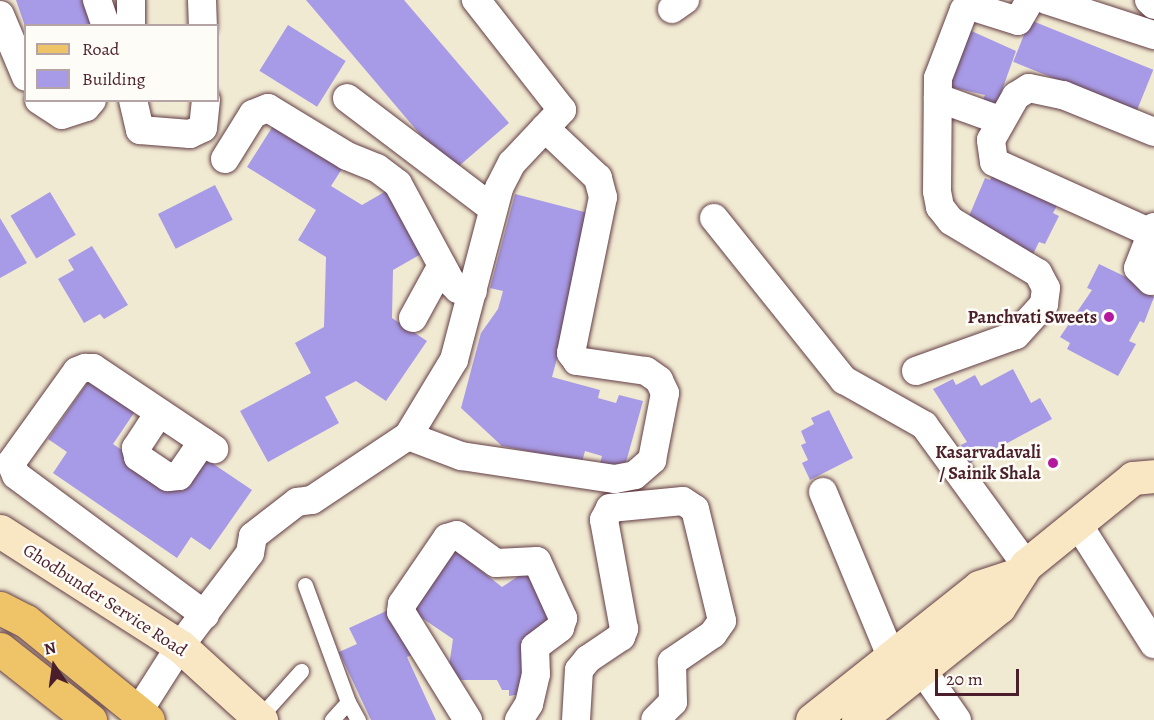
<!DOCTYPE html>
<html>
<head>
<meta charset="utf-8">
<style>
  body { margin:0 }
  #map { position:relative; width:1154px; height:720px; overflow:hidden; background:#f1ead2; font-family:Alegreya,serif }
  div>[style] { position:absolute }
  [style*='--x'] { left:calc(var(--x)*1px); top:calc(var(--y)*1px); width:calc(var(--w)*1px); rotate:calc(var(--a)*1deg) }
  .building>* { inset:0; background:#a79ae6; transform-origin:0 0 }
  .roads { filter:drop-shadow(0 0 2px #633d44) drop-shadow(0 0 2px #633d44) }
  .lane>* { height:15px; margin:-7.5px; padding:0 7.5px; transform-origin:7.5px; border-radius:7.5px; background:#fff }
  .street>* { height:28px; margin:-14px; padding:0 14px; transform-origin:14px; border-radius:14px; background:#fff }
  .secondary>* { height:33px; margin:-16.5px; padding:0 16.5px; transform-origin:16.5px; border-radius:16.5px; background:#f9e7c3 }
  .primary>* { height:33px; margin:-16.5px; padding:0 16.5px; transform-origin:16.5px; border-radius:16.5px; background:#efc469 }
  .dots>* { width:16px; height:16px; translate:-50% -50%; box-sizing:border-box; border:3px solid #fdfcf7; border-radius:50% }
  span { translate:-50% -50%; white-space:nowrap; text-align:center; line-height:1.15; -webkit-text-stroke:5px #fdfcf7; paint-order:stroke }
  .poi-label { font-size:18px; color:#4a1f2b; font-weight:700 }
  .right { translate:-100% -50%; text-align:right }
  .street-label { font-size:18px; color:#4a1f2b }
  .legend { position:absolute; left:24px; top:24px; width:195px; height:78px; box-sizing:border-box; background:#fdfcf7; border:2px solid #b5a4a5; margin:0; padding:8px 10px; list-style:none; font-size:18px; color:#4a1f2b }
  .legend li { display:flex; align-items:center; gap:12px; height:30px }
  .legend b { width:30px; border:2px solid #b5a4a5 }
  .north { position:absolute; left:24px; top:636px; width:60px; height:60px; -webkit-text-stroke:4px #fdfcf7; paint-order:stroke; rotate:347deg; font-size:16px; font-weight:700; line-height:24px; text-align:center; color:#4a1f2b }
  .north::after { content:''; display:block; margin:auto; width:21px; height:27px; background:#4a1f2b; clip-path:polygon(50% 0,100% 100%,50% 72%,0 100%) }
  .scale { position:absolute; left:935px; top:669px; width:84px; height:27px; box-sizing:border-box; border:3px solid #4a1f2b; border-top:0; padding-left:8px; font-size:18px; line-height:21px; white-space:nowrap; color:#4a1f2b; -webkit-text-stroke:4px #fdfcf7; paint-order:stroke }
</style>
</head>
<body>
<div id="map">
  <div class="building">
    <i style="clip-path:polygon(16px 0,82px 0,91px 26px,25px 26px)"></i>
    <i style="clip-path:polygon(306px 0,404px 0,509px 123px,452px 172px)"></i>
    <i style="left:1030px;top:20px;width:133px;height:45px;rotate:22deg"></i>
    <i style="left:288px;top:25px;width:68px;height:54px;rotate:32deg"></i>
    <i style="clip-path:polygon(967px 29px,1016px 51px,996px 107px,982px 102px,985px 95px,945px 86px)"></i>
    <i style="clip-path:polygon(278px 118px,347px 161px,331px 186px,362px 205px,393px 187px,430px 249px,393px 270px,392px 318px,427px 341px,386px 401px,356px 381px,325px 397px,339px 423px,268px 462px,240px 411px,311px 373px,295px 343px,324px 327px,326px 257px,298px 240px,316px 210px,247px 167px)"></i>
    <i style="clip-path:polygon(996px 168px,1060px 200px,1053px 213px,1059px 216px,1045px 244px,1039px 242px,1033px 254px,967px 221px,985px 178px,990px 180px)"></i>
    <i style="left:215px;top:185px;width:39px;height:64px;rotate:63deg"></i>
    <i style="left:50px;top:192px;width:50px;height:46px;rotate:59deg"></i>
    <i style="clip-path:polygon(515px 194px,596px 215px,552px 377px,600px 390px,598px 398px,616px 403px,619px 395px,643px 401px,623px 473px,599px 467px,602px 456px,585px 451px,582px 462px,502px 446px,461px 408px,481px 333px,498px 309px,503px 291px,490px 288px)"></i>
    <i style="clip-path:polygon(0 218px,27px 263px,0 278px)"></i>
    <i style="clip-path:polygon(92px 246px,128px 305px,104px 319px,100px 314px,84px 323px,58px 279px,74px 270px,68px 260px)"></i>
    <i style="clip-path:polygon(1099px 264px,1151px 289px,1149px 294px,1154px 297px,1144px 323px,1140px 321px,1129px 341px,1136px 344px,1118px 376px,1067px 349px,1070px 343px,1060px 337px,1092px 290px,1087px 288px)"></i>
    <i style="clip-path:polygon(1013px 369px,1031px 403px,1040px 398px,1052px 419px,970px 463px,961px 445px,967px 442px,933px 389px,953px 379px,956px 385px,975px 375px,981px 386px)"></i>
    <i style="clip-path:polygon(90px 379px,136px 410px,113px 444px,148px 468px,183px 491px,206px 459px,252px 490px,210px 550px,191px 537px,177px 558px,53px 473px,67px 452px,48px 439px)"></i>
    <i style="clip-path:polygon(829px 410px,853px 458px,810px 480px,802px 463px,808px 460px,801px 445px,806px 443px,801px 431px,814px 424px,811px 418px)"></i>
    <i style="clip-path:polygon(451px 547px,502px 587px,529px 569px,555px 624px,521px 640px,530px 669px,521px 694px,509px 696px,509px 690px,502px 690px,497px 680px,447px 680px,453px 639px,410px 610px)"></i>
    <i style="clip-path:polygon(395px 607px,416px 653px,407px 657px,436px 720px,371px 720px,339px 652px,357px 644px,349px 628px)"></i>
  </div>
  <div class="roads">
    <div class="lane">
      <i style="--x:305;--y:585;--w:125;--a:69.8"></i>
      <i style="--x:348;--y:702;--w:24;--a:132"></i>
      <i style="--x:348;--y:702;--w:21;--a:61"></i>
      <i style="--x:257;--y:720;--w:66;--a:-48.1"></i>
    </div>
    <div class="street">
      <i style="--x:97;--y:0;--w:28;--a:71"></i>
      <i style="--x:131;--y:0;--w:26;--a:90"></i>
      <i style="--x:202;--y:0;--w:26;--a:88"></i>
      <i style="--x:1046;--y:0;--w:114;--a:18"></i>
      <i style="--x:1149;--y:0;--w:7;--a:45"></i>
      <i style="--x:672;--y:9;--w:16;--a:-35"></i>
      <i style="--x:0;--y:15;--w:67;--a:67.2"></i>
      <i style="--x:347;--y:98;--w:183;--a:37.2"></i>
      <i style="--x:938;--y:98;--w:65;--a:19.8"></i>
      <i style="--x:39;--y:100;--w:27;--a:33"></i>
      <i style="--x:62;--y:115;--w:25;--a:-18"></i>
      <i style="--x:86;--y:107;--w:9;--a:-49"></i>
      <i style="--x:133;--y:100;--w:31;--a:77"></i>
      <i style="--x:140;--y:130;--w:50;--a:4.6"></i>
      <i style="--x:190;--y:134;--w:14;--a:-25"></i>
      <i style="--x:203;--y:128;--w:28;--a:-84"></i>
      <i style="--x:225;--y:159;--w:53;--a:-58.1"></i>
      <i style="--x:253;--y:114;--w:16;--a:-22"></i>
      <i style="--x:268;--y:108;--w:92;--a:31.3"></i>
      <i style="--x:347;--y:156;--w:32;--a:22"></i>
      <i style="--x:377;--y:168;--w:26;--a:37"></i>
      <i style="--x:398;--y:184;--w:111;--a:61.6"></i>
      <i style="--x:451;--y:282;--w:10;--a:45"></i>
      <i style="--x:458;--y:289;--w:15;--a:8"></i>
      <i style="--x:714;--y:218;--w:208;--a:51.3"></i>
      <i style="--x:844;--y:380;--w:92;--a:29.4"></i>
      <i style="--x:924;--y:425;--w:173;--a:53.9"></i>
      <i style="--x:1151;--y:233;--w:172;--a:-155.7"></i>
      <i style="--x:994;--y:162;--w:22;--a:-98"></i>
      <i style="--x:991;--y:140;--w:51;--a:-60.4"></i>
      <i style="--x:1016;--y:96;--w:15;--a:-32"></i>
      <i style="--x:1029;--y:88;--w:35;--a:12"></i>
      <i style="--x:1063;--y:95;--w:98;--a:22.1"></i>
      <i style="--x:1151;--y:281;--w:18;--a:-135"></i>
      <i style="--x:1138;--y:268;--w:44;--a:-68.7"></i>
      <i style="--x:413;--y:318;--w:60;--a:-61.3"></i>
      <i style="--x:916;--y:371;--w:106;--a:-19.8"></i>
      <i style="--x:1016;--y:335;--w:42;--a:-47.9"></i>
      <i style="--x:1044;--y:304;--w:16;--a:-83"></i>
      <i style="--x:1046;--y:288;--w:17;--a:-118"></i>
      <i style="--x:1038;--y:273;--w:101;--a:-149.1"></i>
      <i style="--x:951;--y:221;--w:18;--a:-128"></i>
      <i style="--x:940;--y:207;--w:16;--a:-101"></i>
      <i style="--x:937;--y:191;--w:113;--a:-89.5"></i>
      <i style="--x:938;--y:78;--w:73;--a:-69.1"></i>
      <i style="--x:964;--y:10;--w:7;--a:-34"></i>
      <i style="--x:970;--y:6;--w:50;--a:17.4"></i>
      <i style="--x:1018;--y:21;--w:24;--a:-60"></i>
      <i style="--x:159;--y:413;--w:42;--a:123.3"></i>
      <i style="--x:136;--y:448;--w:9;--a:77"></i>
      <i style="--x:138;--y:457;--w:36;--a:34"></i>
      <i style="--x:168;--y:477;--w:11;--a:-5"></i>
      <i style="--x:179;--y:476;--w:42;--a:-55.6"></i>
      <i style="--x:408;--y:436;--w:57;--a:20.7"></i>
      <i style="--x:461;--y:456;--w:156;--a:8.5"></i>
      <i style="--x:615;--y:479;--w:20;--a:-11"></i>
      <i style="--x:635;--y:475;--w:23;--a:-41"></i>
      <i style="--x:652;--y:460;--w:68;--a:-79"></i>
      <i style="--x:665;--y:393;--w:14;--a:-115"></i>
      <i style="--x:659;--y:380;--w:16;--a:-145"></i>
      <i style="--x:646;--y:371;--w:70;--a:-171.8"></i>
      <i style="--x:577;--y:361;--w:10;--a:-127"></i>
      <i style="--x:571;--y:353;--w:159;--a:-78.4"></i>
      <i style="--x:603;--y:197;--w:20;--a:-105"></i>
      <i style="--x:598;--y:178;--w:73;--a:-136.7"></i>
      <i style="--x:823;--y:492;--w:178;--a:67.5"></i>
      <i style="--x:1078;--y:524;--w:142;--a:57.7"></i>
      <i style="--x:205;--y:615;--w:235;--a:-143.5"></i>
      <i style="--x:16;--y:475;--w:13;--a:-113"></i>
      <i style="--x:11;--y:463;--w:113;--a:-54.3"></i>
      <i style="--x:77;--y:371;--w:9;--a:-21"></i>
      <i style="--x:85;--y:368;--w:8;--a:0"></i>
      <i style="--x:93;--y:368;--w:146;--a:33.8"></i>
      <i style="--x:909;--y:651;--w:84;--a:55.2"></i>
      <i style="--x:138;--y:712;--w:78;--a:-57.5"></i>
      <i style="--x:180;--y:646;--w:116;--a:-53"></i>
      <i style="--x:250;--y:553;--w:17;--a:-80"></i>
      <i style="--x:253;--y:536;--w:56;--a:-37.7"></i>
      <i style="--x:297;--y:502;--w:15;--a:-8"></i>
      <i style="--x:312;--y:500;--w:115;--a:-33.7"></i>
      <i style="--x:408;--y:436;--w:89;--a:-58.8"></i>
      <i style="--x:454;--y:360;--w:178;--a:-75.3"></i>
      <i style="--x:499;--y:188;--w:28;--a:-63"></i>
      <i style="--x:512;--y:163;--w:73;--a:-46.7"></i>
      <i style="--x:562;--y:110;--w:140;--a:-128"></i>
      <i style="--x:468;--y:720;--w:127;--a:-121.8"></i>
      <i style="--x:401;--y:612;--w:8;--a:-83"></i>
      <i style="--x:402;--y:604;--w:80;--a:-55.7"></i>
      <i style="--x:447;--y:538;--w:10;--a:-17"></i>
      <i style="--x:457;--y:535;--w:48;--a:35.7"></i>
      <i style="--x:496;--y:563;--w:41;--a:-2.8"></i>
      <i style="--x:537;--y:561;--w:63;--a:65.5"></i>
      <i style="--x:563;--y:618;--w:10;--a:107"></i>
      <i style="--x:560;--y:628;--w:31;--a:143"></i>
      <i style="--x:535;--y:647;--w:27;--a:88"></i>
      <i style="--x:536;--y:674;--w:31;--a:103"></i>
      <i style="--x:529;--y:704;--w:19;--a:122"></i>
      <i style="--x:576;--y:720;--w:50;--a:-86.6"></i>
      <i style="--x:579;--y:670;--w:14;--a:-51"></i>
      <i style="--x:588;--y:659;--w:40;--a:-34"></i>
      <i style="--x:621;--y:637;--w:9;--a:-69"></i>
      <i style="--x:624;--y:629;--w:111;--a:-100.4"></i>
      <i style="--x:604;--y:520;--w:13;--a:-63"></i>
      <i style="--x:610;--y:508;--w:73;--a:-5.5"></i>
      <i style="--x:683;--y:501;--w:14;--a:34"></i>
      <i style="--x:695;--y:509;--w:115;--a:76.4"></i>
      <i style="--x:722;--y:621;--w:16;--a:125"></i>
      <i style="--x:713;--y:634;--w:50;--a:145.7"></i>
      <i style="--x:672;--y:662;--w:40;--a:88.6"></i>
      <i style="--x:673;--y:702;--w:25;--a:135"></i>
    </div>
    <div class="secondary">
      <i style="--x:0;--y:531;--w:214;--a:32.6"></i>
      <i style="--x:180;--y:646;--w:110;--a:42.4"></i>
      <i style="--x:812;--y:720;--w:213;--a:-38.5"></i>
      <i style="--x:979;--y:587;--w:41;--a:-18.4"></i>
      <i style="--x:858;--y:720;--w:181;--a:-38.7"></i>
      <i style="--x:999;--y:607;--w:50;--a:-57.3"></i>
      <i style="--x:1026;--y:565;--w:138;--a:-39.1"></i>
      <i style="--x:1133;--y:478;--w:21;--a:-5"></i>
    </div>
    <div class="primary">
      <i style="--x:0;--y:608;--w:29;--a:27"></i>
      <i style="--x:26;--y:621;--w:157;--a:39.1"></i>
      <i style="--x:0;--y:649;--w:115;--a:38.3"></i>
    </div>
  </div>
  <div class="dots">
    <i style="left:1109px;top:317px;background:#b5179e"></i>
    <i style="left:1053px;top:463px;background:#b5179e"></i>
  </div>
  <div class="poi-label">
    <span class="right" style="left:1097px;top:317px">Panchvati Sweets</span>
    <span class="right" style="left:1041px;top:463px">Kasarvadavali<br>/ Sainik Shala</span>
  </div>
  <div class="street-label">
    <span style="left:105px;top:600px;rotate:33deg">Ghodbunder Service Road</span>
  </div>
  <ul class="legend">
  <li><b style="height:8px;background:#efc469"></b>Road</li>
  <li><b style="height:16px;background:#a79ae6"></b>Building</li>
  </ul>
  <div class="north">N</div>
  <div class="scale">20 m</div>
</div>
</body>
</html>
